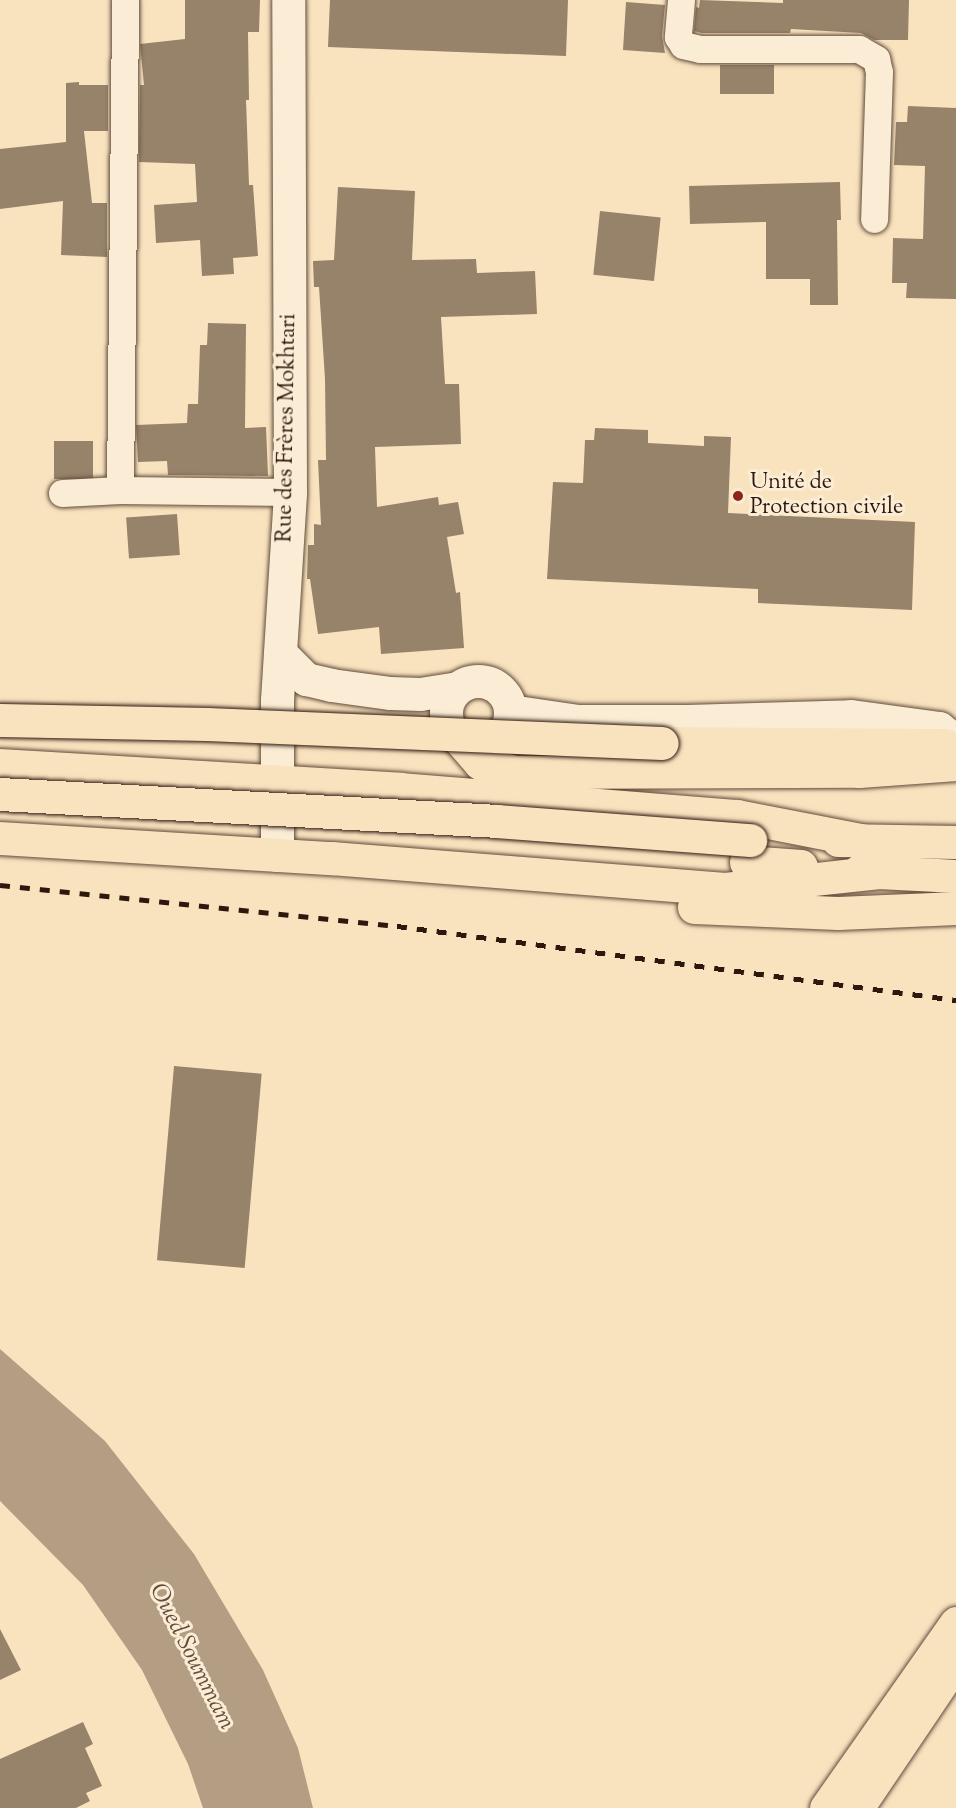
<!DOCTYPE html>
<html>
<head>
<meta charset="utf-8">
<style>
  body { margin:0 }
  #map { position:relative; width:956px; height:1808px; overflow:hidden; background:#f9e3bf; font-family:"Sorts Mill Goudy",serif }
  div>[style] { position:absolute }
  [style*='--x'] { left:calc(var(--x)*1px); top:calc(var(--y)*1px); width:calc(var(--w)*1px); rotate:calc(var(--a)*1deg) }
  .water>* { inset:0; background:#b49e83 }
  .building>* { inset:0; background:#97826a; transform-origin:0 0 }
  .roads { filter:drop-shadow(0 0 2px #604b3a) drop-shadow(0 0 2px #604b3a) }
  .minor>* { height:27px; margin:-13.5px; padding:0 13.5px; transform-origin:13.5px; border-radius:13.5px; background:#fbedd5 }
  .tertiary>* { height:33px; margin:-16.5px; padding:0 16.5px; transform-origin:16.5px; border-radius:16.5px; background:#fbedd5 }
  .tertiary>.ring { margin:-16.5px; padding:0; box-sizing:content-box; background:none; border:33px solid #fbedd5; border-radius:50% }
  .trunk>* { height:33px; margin:-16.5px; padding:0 16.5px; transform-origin:16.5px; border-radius:16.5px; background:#f9e3bf }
  .rail>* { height:4.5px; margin-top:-2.25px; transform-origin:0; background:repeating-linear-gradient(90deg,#2d180e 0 10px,transparent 0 20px) }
  .bridges { filter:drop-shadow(0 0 2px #2d180e) drop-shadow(0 0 2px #2d180e) }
  .trunk-bridge>* { height:33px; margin:-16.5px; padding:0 16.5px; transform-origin:16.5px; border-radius:16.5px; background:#f9e3bf }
  .dots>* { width:16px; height:16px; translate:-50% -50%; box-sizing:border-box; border:3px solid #fbedd5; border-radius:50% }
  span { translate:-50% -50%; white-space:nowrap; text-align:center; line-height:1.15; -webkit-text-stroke:6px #fbedd5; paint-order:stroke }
  .street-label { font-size:22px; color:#2d180e }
  .poi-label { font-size:22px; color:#2d180e }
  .left { translate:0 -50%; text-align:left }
  .water-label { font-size:24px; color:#634e3d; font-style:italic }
</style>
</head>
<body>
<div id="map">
  <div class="water">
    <i style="clip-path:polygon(0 1349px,105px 1441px,194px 1554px,263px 1670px,298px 1748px,313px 1808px,203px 1808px,188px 1764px,142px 1670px,83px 1585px,0 1501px)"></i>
  </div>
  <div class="building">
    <i style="clip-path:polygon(185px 0,260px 0,259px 32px,248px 32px,249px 100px,246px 100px,249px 185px,253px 185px,258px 256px,233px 258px,234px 274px,202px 276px,200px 240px,156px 243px,154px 205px,197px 202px,195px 164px,139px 162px,140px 85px,144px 85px,140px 44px,185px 39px)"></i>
    <i style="clip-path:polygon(330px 0,568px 0,566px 56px,328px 47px)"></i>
    <i style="clip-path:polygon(700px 0,783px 3px,783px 0,909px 0,908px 40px,874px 40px,861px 33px,791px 29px,790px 33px,702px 33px,694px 31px,696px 7px,699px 8px)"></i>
    <i style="clip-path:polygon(626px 2px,665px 5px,662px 36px,665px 53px,623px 50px)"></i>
    <i style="left:720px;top:65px;width:54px;height:29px"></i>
    <i style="clip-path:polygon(79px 82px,79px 85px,108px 85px,108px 131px,84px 131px,92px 203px,107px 203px,107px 257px,61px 255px,63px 201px,0 209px,0 149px,66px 142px,66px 83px)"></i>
    <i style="clip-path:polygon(908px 106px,956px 108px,956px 299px,906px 298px,907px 283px,892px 283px,893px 238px,923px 239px,925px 166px,894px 165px,896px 122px,907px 122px)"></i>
    <i style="clip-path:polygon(840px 182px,841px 220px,837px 220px,838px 305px,810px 305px,810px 279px,766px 279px,766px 222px,690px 224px,689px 186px)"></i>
    <i style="clip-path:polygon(338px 187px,415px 191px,412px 260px,476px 259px,477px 273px,535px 271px,537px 314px,441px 317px,445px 384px,459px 384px,461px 444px,375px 447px,377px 507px,438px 497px,439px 505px,458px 502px,464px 534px,447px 537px,456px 593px,460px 592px,464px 648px,381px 654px,379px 627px,318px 634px,310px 579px,307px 579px,308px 545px,314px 545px,314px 524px,321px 525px,318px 460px,326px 460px,325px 379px,319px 287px,314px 287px,313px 261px,334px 260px)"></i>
    <i style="left:600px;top:211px;width:61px;height:64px;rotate:6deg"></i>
    <i style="clip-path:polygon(208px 323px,246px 324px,245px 428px,266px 427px,268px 476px,168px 475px,167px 461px,138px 462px,136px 425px,187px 423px,188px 404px,198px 404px,200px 345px,207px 345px)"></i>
    <i style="clip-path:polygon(595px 428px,648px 430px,648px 443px,704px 446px,704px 436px,731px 437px,728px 513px,915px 522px,912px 610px,758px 603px,758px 589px,547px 579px,553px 482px,583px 483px,585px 440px,594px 440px)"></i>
    <i style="left:54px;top:441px;width:39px;height:38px"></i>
    <i style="left:177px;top:514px;width:41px;height:51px;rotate:86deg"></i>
    <i style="left:174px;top:1066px;width:88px;height:195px;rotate:5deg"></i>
    <i style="clip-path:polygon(0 1629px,21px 1670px,0 1680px)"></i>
    <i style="clip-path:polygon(83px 1722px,93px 1744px,85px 1748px,102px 1786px,86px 1793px,90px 1801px,76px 1808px,0 1808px,0 1759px)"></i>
  </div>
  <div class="roads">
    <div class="minor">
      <i style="--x:681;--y:0;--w:37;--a:95"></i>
      <i style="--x:678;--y:37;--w:9;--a:58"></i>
      <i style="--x:683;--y:45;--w:17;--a:13"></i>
      <i style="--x:700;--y:49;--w:159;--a:0"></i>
      <i style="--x:859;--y:49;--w:20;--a:30"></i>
      <i style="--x:876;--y:59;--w:13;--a:77"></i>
      <i style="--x:879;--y:72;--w:147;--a:91.9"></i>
      <i style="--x:120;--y:490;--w:170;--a:0.7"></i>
      <i style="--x:62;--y:493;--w:58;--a:-3"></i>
      <i style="--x:120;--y:490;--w:490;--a:-89.4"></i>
    </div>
    <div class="tertiary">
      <i style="--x:280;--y:653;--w:37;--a:45"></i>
      <i style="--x:306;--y:679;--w:26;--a:13"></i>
      <i style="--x:331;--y:685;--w:60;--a:7.7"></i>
      <i style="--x:390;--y:693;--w:30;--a:2"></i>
      <i style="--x:420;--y:694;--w:37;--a:-9"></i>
      <i class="ring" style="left:446px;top:681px;width:31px;height:31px"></i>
      <i style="--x:510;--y:711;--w:69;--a:8.4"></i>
      <i style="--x:578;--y:721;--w:109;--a:0"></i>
      <i style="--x:687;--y:721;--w:164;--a:-1.7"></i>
      <i style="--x:851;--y:716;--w:89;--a:7.8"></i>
      <i style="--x:939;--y:728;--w:22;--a:39"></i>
      <i style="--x:277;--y:855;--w:155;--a:-90"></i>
      <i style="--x:277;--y:700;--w:208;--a:-86.4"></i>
      <i style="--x:290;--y:492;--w:492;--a:-90.2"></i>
    </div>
    <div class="trunk">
      <i style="--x:460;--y:740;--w:30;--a:49"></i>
      <i style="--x:480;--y:763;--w:38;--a:14"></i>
      <i style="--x:517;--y:772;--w:342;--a:-0.2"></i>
      <i style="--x:859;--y:771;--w:97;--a:-4.1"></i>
      <i style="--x:662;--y:743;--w:283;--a:0.4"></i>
      <i style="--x:0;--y:765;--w:401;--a:3.4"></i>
      <i style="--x:400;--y:789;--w:338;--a:4.6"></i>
      <i style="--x:737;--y:816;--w:126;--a:11"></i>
      <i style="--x:0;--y:838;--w:332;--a:3.5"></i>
      <i style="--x:331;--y:858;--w:395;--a:4.5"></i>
      <i style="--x:725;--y:889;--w:155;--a:-6.3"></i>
      <i style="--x:838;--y:840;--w:118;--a:1"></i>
      <i style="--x:746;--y:862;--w:55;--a:4.2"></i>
      <i style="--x:859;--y:871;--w:97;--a:3"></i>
      <i style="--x:694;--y:907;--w:144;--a:2.4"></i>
      <i style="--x:838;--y:913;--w:118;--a:-2.4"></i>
      <i style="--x:826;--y:1808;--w:226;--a:-54.9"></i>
      <i style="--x:857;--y:1808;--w:177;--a:-56"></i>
    </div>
  </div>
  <div class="rail">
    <i style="--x:0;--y:885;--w:399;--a:5.9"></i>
    <i style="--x:397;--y:926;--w:564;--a:7.54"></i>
  </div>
  <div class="bridges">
    <div class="trunk-bridge">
      <i style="--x:0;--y:720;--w:207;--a:1.1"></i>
      <i style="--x:207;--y:724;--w:455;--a:2.4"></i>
      <i style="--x:0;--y:794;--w:497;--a:3.1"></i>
      <i style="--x:496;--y:821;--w:255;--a:4.3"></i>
    </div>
  </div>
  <div class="dots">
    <i style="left:738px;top:496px;background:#8f2418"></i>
  </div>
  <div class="street-label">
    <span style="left:288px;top:428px;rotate:-89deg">Rue des Frères Mokhtari</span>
  </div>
  <div class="poi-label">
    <span class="left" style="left:750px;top:496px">Unité de<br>Protection civile</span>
  </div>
  <div class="water-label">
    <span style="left:191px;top:1657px;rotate:63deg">Oued Soummam</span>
  </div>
</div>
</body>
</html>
